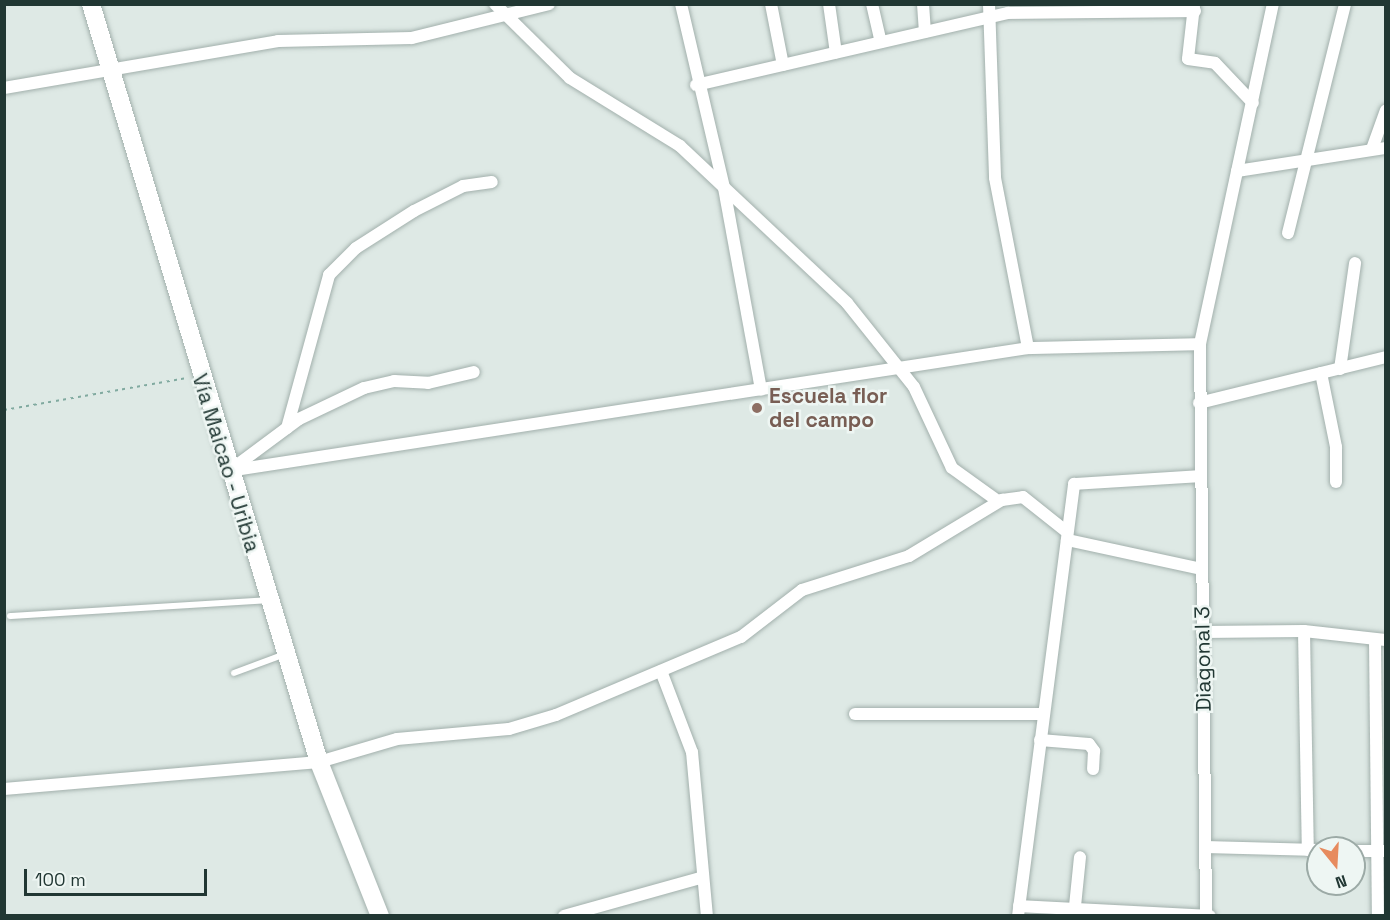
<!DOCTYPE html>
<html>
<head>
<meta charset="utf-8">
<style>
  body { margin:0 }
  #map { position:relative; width:1390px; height:920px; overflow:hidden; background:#dee9e5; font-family:"Space Grotesk",sans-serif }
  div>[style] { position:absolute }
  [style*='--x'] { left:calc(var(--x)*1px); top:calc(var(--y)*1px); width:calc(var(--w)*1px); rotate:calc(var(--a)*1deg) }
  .path>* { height:2px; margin-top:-1px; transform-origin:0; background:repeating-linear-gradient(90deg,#81aaa0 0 3px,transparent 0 7.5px) }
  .roads { filter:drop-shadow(0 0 2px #a2b0ac) drop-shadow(0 0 2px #a2b0ac) }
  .lane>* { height:6px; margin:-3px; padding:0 3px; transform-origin:3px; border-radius:3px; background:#fff }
  .street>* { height:12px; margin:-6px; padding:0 6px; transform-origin:6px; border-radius:6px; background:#fff }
  .secondary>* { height:18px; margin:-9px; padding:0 9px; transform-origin:9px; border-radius:9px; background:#fff }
  .dots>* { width:16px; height:16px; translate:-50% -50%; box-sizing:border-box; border:3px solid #eef6f3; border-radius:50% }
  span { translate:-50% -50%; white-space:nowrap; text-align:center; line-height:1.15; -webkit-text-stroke:5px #eef6f3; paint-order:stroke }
  .education-label { font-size:21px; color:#785e54; font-weight:700 }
  .left { translate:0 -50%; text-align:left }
  .street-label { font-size:21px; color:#213733 }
  .frame { position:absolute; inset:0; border:6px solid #213733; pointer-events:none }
  .north { position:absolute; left:1306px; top:836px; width:60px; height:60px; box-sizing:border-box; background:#eef6f3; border:2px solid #9caaa6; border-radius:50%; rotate:162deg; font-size:16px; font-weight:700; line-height:24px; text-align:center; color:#213733 }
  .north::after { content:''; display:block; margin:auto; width:21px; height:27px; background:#e78b5e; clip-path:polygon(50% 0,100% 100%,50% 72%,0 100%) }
  .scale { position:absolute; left:24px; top:869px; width:183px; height:27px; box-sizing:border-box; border:3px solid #213733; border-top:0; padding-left:8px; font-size:18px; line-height:21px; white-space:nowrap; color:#213733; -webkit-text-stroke:4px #eef6f3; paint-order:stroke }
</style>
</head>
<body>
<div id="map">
  <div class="path">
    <i style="--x:4;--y:410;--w:187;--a:-9.9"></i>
  </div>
  <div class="roads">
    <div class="lane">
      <i style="--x:10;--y:616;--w:258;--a:-3.5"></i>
      <i style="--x:234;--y:673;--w:54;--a:-20.4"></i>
    </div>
    <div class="street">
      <i style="--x:495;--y:4;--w:105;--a:44.6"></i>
      <i style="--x:570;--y:78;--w:129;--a:31.7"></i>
      <i style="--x:680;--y:146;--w:229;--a:43.2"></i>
      <i style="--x:847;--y:303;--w:107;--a:51.4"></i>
      <i style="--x:914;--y:387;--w:89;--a:64.9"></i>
      <i style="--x:952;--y:468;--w:57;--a:35.7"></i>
      <i style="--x:681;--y:4;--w:189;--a:76.8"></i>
      <i style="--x:724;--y:188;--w:205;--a:79.6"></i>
      <i style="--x:771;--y:4;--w:62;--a:78.9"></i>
      <i style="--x:829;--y:4;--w:49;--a:81.9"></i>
      <i style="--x:872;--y:4;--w:39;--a:77"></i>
      <i style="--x:923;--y:4;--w:28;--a:86"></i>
      <i style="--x:989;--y:4;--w:174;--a:88"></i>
      <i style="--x:995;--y:178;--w:173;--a:79"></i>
      <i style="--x:1194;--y:6;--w:53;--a:96.5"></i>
      <i style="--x:1188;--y:59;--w:27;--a:8"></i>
      <i style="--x:1215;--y:63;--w:55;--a:46.5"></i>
      <i style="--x:696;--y:85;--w:320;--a:-13"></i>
      <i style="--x:1008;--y:13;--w:187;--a:-0.6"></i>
      <i style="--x:4;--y:88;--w:278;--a:-9.7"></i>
      <i style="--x:278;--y:41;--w:134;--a:-1.3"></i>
      <i style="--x:412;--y:38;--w:141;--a:-13.9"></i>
      <i style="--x:1372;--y:149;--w:41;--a:-70.3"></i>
      <i style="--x:1237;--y:171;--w:151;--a:-8.8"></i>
      <i style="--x:1288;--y:233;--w:236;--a:-76"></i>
      <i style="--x:1340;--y:369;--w:107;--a:-81.9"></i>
      <i style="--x:1321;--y:373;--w:76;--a:78.5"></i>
      <i style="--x:1336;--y:447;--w:35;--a:90"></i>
      <i style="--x:1199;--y:403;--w:193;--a:-13.8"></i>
      <i style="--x:287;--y:428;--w:159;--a:-74.6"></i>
      <i style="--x:329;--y:275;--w:38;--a:-45"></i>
      <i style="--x:356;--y:248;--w:69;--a:-32.5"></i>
      <i style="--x:414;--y:211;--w:55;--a:-27"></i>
      <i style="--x:463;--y:186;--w:29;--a:-8"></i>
      <i style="--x:228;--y:471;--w:809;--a:-8.74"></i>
      <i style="--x:1028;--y:348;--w:172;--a:-1.3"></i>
      <i style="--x:229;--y:471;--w:87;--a:-36.6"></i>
      <i style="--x:299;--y:419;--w:72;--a:-25.5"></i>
      <i style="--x:364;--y:388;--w:31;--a:-13"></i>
      <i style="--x:394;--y:381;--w:34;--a:3"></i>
      <i style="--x:428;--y:383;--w:47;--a:-13.4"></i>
      <i style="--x:1067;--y:540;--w:137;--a:12.2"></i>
      <i style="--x:1304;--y:631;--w:219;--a:89"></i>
      <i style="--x:1202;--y:632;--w:102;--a:-0.6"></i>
      <i style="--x:1304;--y:631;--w:82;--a:6.3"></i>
      <i style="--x:1375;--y:640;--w:276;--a:89.4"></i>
      <i style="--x:661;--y:671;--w:87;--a:69.1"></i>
      <i style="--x:692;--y:752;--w:165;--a:84.8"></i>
      <i style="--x:855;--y:714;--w:188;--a:0"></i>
      <i style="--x:1040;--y:740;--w:49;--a:4.7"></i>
      <i style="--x:1089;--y:744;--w:9;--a:54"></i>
      <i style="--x:1094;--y:751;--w:18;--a:93"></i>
      <i style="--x:4;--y:789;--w:316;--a:-4.9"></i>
      <i style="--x:319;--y:762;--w:81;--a:-16.4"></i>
      <i style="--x:397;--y:739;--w:112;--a:-5.1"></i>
      <i style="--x:509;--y:729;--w:49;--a:-16.6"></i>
      <i style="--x:556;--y:715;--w:201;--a:-22.9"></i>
      <i style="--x:741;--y:637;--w:77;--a:-37.6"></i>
      <i style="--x:802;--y:590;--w:112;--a:-17.6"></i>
      <i style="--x:909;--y:556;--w:109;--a:-31.1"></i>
      <i style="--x:1002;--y:500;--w:21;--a:-8"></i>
      <i style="--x:1023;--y:497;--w:56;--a:38.5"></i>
      <i style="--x:1205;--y:847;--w:113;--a:1.5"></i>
      <i style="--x:1354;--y:851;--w:32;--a:0"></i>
      <i style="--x:1019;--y:906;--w:191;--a:3"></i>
      <i style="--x:564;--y:916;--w:141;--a:-15.6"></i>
      <i style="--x:1018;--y:916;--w:436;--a:-82.6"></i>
      <i style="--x:1074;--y:484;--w:126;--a:-3.6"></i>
      <i style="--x:1074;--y:916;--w:59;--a:-84.2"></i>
      <i style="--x:1206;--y:916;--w:572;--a:-90.6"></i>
      <i style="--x:1200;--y:344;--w:348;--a:-77.9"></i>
    </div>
    <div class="secondary">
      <i style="--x:91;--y:4;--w:792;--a:73.26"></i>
      <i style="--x:319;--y:762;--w:166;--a:68.4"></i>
    </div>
  </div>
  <div class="dots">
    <i style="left:757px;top:408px;background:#8d6e63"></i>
  </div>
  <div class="education-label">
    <span class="left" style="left:769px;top:408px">Escuela flor<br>del campo</span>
  </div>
  <div class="street-label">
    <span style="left:226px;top:463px;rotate:73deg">Vía Maicao - Uribia</span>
    <span style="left:1203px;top:659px;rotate:-91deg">Diagonal 3</span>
  </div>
  <div class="frame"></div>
  <div class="north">N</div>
  <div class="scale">100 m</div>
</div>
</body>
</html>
